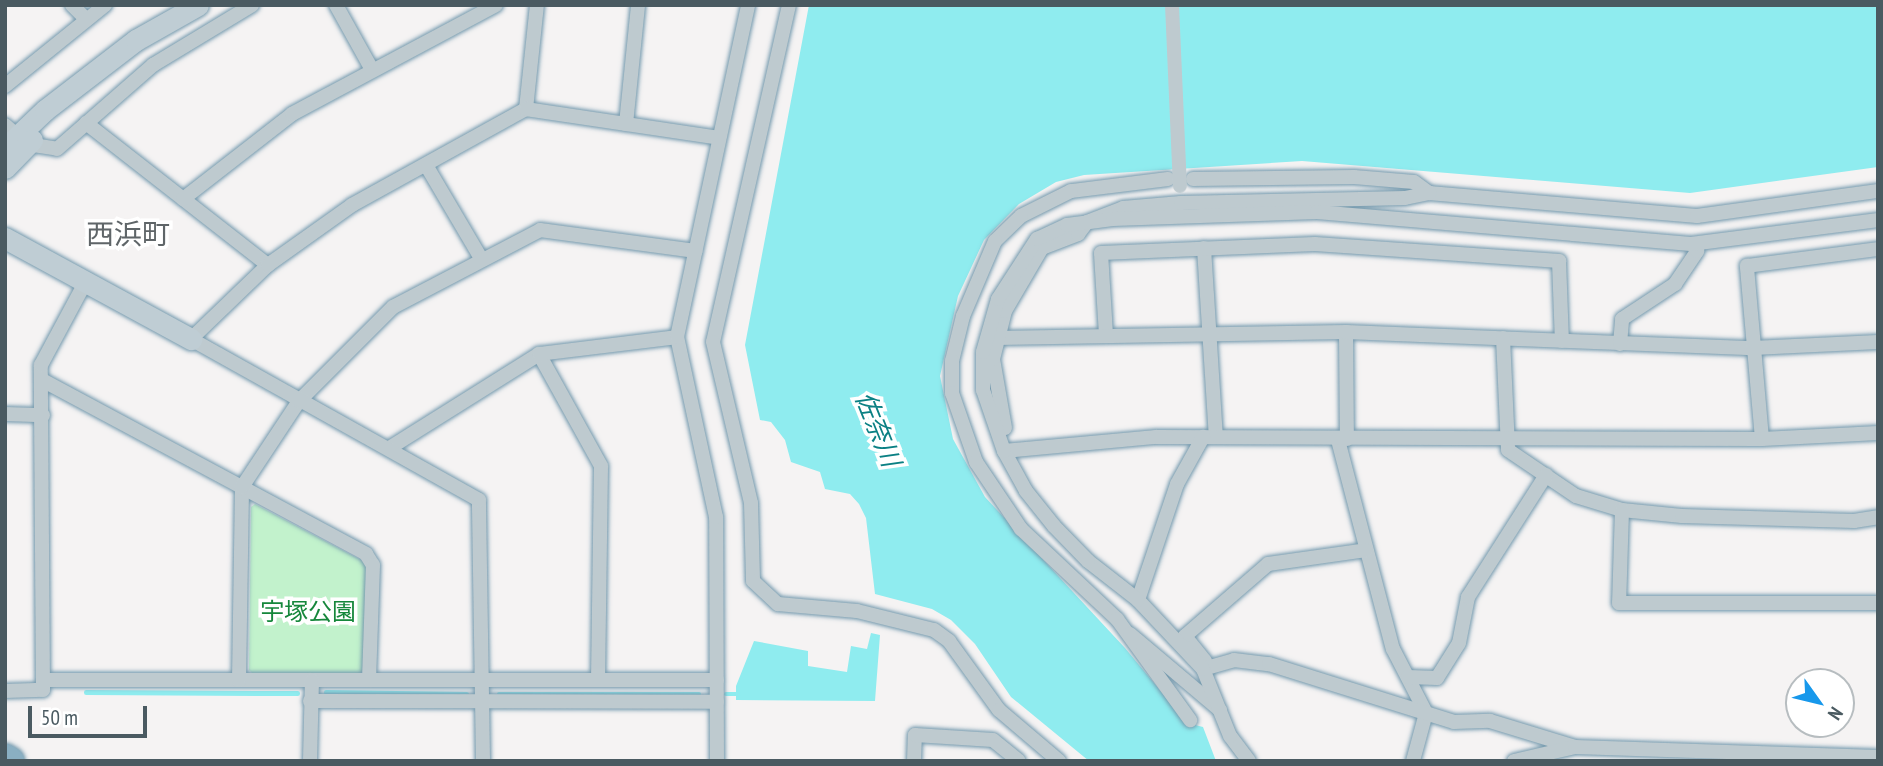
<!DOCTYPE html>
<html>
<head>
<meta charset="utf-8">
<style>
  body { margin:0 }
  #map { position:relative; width:1883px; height:766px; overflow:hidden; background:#f5f3f3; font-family:"PT Sans Narrow","Noto Sans JP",sans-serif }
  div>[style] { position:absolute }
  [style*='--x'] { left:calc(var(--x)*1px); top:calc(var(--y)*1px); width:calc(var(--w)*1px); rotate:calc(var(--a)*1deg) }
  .green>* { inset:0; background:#c2f2cc }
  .water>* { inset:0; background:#8fecef }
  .stream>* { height:4.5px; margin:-2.25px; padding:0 2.25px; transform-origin:2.25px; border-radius:2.25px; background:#8fecef }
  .roads { filter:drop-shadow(0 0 2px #759aae) drop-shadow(0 0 2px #759aae) }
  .street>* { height:14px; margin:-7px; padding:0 7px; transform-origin:7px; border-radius:7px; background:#becacf }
  .secondary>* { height:21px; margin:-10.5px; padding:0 10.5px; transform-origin:10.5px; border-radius:10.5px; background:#bfcdd4 }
  .highway>* { height:28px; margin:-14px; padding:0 14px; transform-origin:14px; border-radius:14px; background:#8aafc2 }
  .street-bridge>* { height:14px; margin:-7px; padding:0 7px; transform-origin:7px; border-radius:7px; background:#becacf }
  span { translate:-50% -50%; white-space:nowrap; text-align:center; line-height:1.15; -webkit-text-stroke:7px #fff; paint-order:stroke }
  .park-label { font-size:24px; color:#16873b }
  .water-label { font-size:26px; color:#0b8084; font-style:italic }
  .quarter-label { font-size:28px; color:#5f6568 }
  .frame { position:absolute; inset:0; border:7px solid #4a5a61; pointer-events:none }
  .north { position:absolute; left:1785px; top:668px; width:70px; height:70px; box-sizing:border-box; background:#fff; border:2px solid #b7bdc0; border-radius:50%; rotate:124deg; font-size:19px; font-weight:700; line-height:28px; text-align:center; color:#4a5a61 }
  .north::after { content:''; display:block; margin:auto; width:24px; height:32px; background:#1798eb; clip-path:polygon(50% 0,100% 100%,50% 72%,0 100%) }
  .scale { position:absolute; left:28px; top:706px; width:119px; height:32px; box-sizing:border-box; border:4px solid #4a5a61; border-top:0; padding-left:9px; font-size:21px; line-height:24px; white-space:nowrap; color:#4a5a61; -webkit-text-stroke:5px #fff; paint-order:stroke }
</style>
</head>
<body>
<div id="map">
  <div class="green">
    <i style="clip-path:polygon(255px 504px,363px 561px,368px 568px,363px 671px,359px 674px,253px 674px,249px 670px,251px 507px)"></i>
  </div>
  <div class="water">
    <i style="clip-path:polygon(809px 5px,1878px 5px,1878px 167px,1690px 193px,1302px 161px,1084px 175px,1056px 182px,1019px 204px,984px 240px,958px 296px,940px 376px,953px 439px,985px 497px,1125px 648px,1187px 723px,1203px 727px,1216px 761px,1089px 761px,1011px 697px,975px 644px,951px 620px,932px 609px,875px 594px,866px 518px,859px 504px,850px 494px,825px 489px,820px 472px,791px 462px,785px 440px,771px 422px,760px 420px,745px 345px)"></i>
    <i style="clip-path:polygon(871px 633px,880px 635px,875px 701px,736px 700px,736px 686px,754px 641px,808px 651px,808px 666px,847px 672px,851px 646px,867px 649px)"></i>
  </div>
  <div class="stream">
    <i style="--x:86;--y:692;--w:211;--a:0.3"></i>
    <i style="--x:326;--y:692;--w:140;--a:0.8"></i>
    <i style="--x:499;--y:694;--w:200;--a:0"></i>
    <i style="--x:726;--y:694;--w:13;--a:0"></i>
  </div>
  <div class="roads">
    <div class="street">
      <i style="--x:72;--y:5;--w:20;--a:45"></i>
      <i style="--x:336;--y:5;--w:72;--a:60.9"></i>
      <i style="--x:789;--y:5;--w:345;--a:102.7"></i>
      <i style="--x:713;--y:342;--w:165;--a:76.7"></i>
      <i style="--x:751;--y:503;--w:78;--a:88.5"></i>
      <i style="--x:753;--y:581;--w:34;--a:43"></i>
      <i style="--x:778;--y:604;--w:79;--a:5.1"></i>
      <i style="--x:857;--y:611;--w:79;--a:13.9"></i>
      <i style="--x:934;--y:630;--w:19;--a:36"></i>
      <i style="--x:949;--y:641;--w:85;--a:54.1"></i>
      <i style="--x:999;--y:710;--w:79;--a:40.4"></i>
      <i style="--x:5;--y:86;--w:129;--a:-39"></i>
      <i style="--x:526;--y:109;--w:105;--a:-84"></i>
      <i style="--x:86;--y:123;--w:231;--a:38"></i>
      <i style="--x:626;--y:124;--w:120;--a:-84.2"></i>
      <i style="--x:5;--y:125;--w:29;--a:41"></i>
      <i style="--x:27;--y:144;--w:30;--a:9"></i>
      <i style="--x:57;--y:149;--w:128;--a:-41.2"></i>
      <i style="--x:153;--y:65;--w:116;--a:-31.2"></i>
      <i style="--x:426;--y:165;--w:110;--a:59.5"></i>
      <i style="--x:1168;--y:179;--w:98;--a:172.9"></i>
      <i style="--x:1071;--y:191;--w:56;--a:153.4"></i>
      <i style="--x:1021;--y:216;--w:36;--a:136"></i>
      <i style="--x:995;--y:241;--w:82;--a:113.1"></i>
      <i style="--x:963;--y:316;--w:46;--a:103.7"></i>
      <i style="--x:952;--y:361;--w:32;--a:90"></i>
      <i style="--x:952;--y:393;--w:73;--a:70.8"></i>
      <i style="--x:976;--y:462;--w:81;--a:56.1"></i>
      <i style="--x:1021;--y:529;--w:132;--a:43.2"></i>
      <i style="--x:1117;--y:619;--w:125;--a:54.1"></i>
      <i style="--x:1193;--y:179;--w:161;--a:-0.7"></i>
      <i style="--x:1354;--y:177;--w:60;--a:4.8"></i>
      <i style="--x:1414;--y:182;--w:19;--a:36"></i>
      <i style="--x:1429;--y:193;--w:269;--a:4.9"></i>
      <i style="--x:1697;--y:216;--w:183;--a:-7.9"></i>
      <i style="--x:183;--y:199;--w:138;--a:-37.9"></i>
      <i style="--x:292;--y:114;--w:231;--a:-28.1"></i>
      <i style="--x:1204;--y:248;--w:189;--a:86.4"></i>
      <i style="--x:1346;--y:332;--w:107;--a:89.5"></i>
      <i style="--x:1106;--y:335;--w:82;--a:-93.5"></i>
      <i style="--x:1101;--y:253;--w:214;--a:-2.4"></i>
      <i style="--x:1315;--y:244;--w:245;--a:4"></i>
      <i style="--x:1559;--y:261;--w:80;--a:87.9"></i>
      <i style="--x:997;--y:338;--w:349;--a:-1"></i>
      <i style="--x:1346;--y:332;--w:407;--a:2.3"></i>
      <i style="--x:1753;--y:348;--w:125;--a:-2.7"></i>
      <i style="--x:1503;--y:338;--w:112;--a:87.4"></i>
      <i style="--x:1508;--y:450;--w:82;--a:34.1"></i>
      <i style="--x:1576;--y:496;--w:48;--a:16.9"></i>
      <i style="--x:1622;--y:510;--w:60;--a:5.7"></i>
      <i style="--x:1682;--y:516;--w:172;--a:1.7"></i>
      <i style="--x:1854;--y:521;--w:24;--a:-9"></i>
      <i style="--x:1620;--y:344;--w:25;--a:-85"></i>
      <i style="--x:1622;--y:319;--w:64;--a:-33.4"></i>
      <i style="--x:1675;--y:284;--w:40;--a:-56"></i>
      <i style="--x:1697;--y:251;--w:7;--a:-106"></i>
      <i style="--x:539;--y:354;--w:128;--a:61"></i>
      <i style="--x:601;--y:466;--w:214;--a:90.8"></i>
      <i style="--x:42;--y:380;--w:368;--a:28.2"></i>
      <i style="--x:366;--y:554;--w:13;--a:58"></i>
      <i style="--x:373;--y:565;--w:115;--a:92"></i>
      <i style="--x:5;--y:414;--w:38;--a:2"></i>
      <i style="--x:1005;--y:428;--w:70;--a:-99.9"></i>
      <i style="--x:993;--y:359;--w:49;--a:-76"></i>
      <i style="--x:1005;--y:311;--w:73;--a:-59.6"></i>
      <i style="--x:1042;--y:248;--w:39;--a:-21"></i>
      <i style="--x:1078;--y:234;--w:15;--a:-53"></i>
      <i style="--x:1087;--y:222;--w:39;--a:-21"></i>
      <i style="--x:1123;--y:208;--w:58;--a:-4.9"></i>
      <i style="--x:1181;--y:203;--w:224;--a:-1.3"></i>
      <i style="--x:1405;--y:198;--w:25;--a:-12"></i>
      <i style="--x:1762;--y:439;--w:174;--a:-95"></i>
      <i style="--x:1747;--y:266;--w:132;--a:-7.4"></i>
      <i style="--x:1338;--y:440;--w:216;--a:75.3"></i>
      <i style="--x:1393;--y:649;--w:72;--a:62.7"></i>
      <i style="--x:1426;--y:713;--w:50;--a:105.2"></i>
      <i style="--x:391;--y:447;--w:175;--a:-32.1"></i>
      <i style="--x:539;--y:354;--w:139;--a:-7"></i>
      <i style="--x:1004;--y:451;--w:153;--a:-5.3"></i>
      <i style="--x:1156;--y:437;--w:606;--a:0.19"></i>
      <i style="--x:1762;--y:439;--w:116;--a:-3"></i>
      <i style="--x:1622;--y:510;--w:93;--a:91.8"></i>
      <i style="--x:1619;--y:603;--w:259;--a:0"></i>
      <i style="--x:1138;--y:600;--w:122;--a:-71.4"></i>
      <i style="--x:1177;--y:484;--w:54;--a:-61"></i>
      <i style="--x:1130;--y:634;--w:118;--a:40.2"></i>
      <i style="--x:1205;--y:661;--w:32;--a:-129"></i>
      <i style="--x:1185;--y:636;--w:110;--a:-40.9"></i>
      <i style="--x:1268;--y:564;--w:99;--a:-8.1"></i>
      <i style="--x:1203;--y:669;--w:32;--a:-16"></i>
      <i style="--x:1234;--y:660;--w:35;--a:7"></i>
      <i style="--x:1269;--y:664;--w:194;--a:17.4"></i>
      <i style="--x:1454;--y:722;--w:36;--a:-2"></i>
      <i style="--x:1490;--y:721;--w:89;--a:17"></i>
      <i style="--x:1408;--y:677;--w:29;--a:2"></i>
      <i style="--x:1437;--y:678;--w:41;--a:-57.8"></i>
      <i style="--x:1459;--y:643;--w:47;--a:-78.9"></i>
      <i style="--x:1468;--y:597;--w:145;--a:-57.4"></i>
      <i style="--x:44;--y:680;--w:673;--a:0"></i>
      <i style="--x:239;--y:680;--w:193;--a:-89.1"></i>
      <i style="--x:242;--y:487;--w:103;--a:-56.5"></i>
      <i style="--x:299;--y:401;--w:133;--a:-45"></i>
      <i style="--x:393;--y:307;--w:166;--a:-27.6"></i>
      <i style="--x:540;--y:230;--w:157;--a:7.7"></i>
      <i style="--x:5;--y:691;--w:38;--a:-2"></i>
      <i style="--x:43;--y:690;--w:325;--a:-90.4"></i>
      <i style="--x:41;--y:365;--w:95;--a:-61.8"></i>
      <i style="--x:310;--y:701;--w:407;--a:0.1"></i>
      <i style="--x:310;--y:761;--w:81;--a:-88.6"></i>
      <i style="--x:483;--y:761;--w:261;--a:-90.9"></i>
      <i style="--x:479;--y:500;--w:330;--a:-150.8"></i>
      <i style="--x:191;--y:339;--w:107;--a:-43.9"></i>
      <i style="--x:268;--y:265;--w:103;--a:-35.5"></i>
      <i style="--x:352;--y:205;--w:199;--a:-28.9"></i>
      <i style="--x:526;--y:109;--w:195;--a:8.5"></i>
      <i style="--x:717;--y:761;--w:244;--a:-90.2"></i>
      <i style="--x:716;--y:517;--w:184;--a:-102.2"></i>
      <i style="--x:677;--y:337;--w:340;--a:-77.9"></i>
      <i style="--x:914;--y:761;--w:26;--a:-88"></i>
      <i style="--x:915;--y:735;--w:78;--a:3.7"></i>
      <i style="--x:993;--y:740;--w:33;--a:39"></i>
      <i style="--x:1249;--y:761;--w:31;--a:-127"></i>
      <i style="--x:1230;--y:736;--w:72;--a:-111.9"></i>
      <i style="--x:1203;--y:669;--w:95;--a:-133.3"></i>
      <i style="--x:1138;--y:600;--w:63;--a:-142"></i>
      <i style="--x:1088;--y:561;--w:49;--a:-134.2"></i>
      <i style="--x:1054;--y:526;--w:45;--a:-128.7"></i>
      <i style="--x:1026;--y:491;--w:46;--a:-118.8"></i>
      <i style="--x:1004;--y:451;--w:65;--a:-109"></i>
      <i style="--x:983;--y:390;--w:38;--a:-90"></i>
      <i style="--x:983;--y:352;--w:55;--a:-74.2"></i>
      <i style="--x:998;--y:299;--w:72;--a:-57"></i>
      <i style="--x:1037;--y:239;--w:33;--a:-25"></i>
      <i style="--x:1067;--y:225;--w:46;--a:-7.4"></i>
      <i style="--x:1113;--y:219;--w:204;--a:-2"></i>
      <i style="--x:1317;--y:212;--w:375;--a:4.9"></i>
      <i style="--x:1691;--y:244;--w:189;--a:-7.3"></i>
      <i style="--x:1514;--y:761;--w:63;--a:-12.9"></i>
      <i style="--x:1575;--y:747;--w:303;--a:1.9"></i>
    </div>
    <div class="secondary">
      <i style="--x:5;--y:148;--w:55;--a:-43.5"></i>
      <i style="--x:45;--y:110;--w:115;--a:-37.6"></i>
      <i style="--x:136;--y:40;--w:71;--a:-29.4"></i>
      <i style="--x:5;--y:168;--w:39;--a:-46"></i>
      <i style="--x:5;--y:238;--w:212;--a:28.5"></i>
    </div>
    <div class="highway">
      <i style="--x:5;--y:758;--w:6;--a:31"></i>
    </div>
  </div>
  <div class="street-bridge">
    <i style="--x:1172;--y:5;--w:181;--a:87.5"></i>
  </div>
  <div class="park-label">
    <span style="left:308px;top:612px">宇塚公園</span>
  </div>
  <div class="water-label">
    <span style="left:878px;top:429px;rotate:68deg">佐奈川</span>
  </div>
  <div class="quarter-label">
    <span style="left:128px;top:234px">西浜町</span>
  </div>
  <div class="frame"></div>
  <div class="north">N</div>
  <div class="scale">50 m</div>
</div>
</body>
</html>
